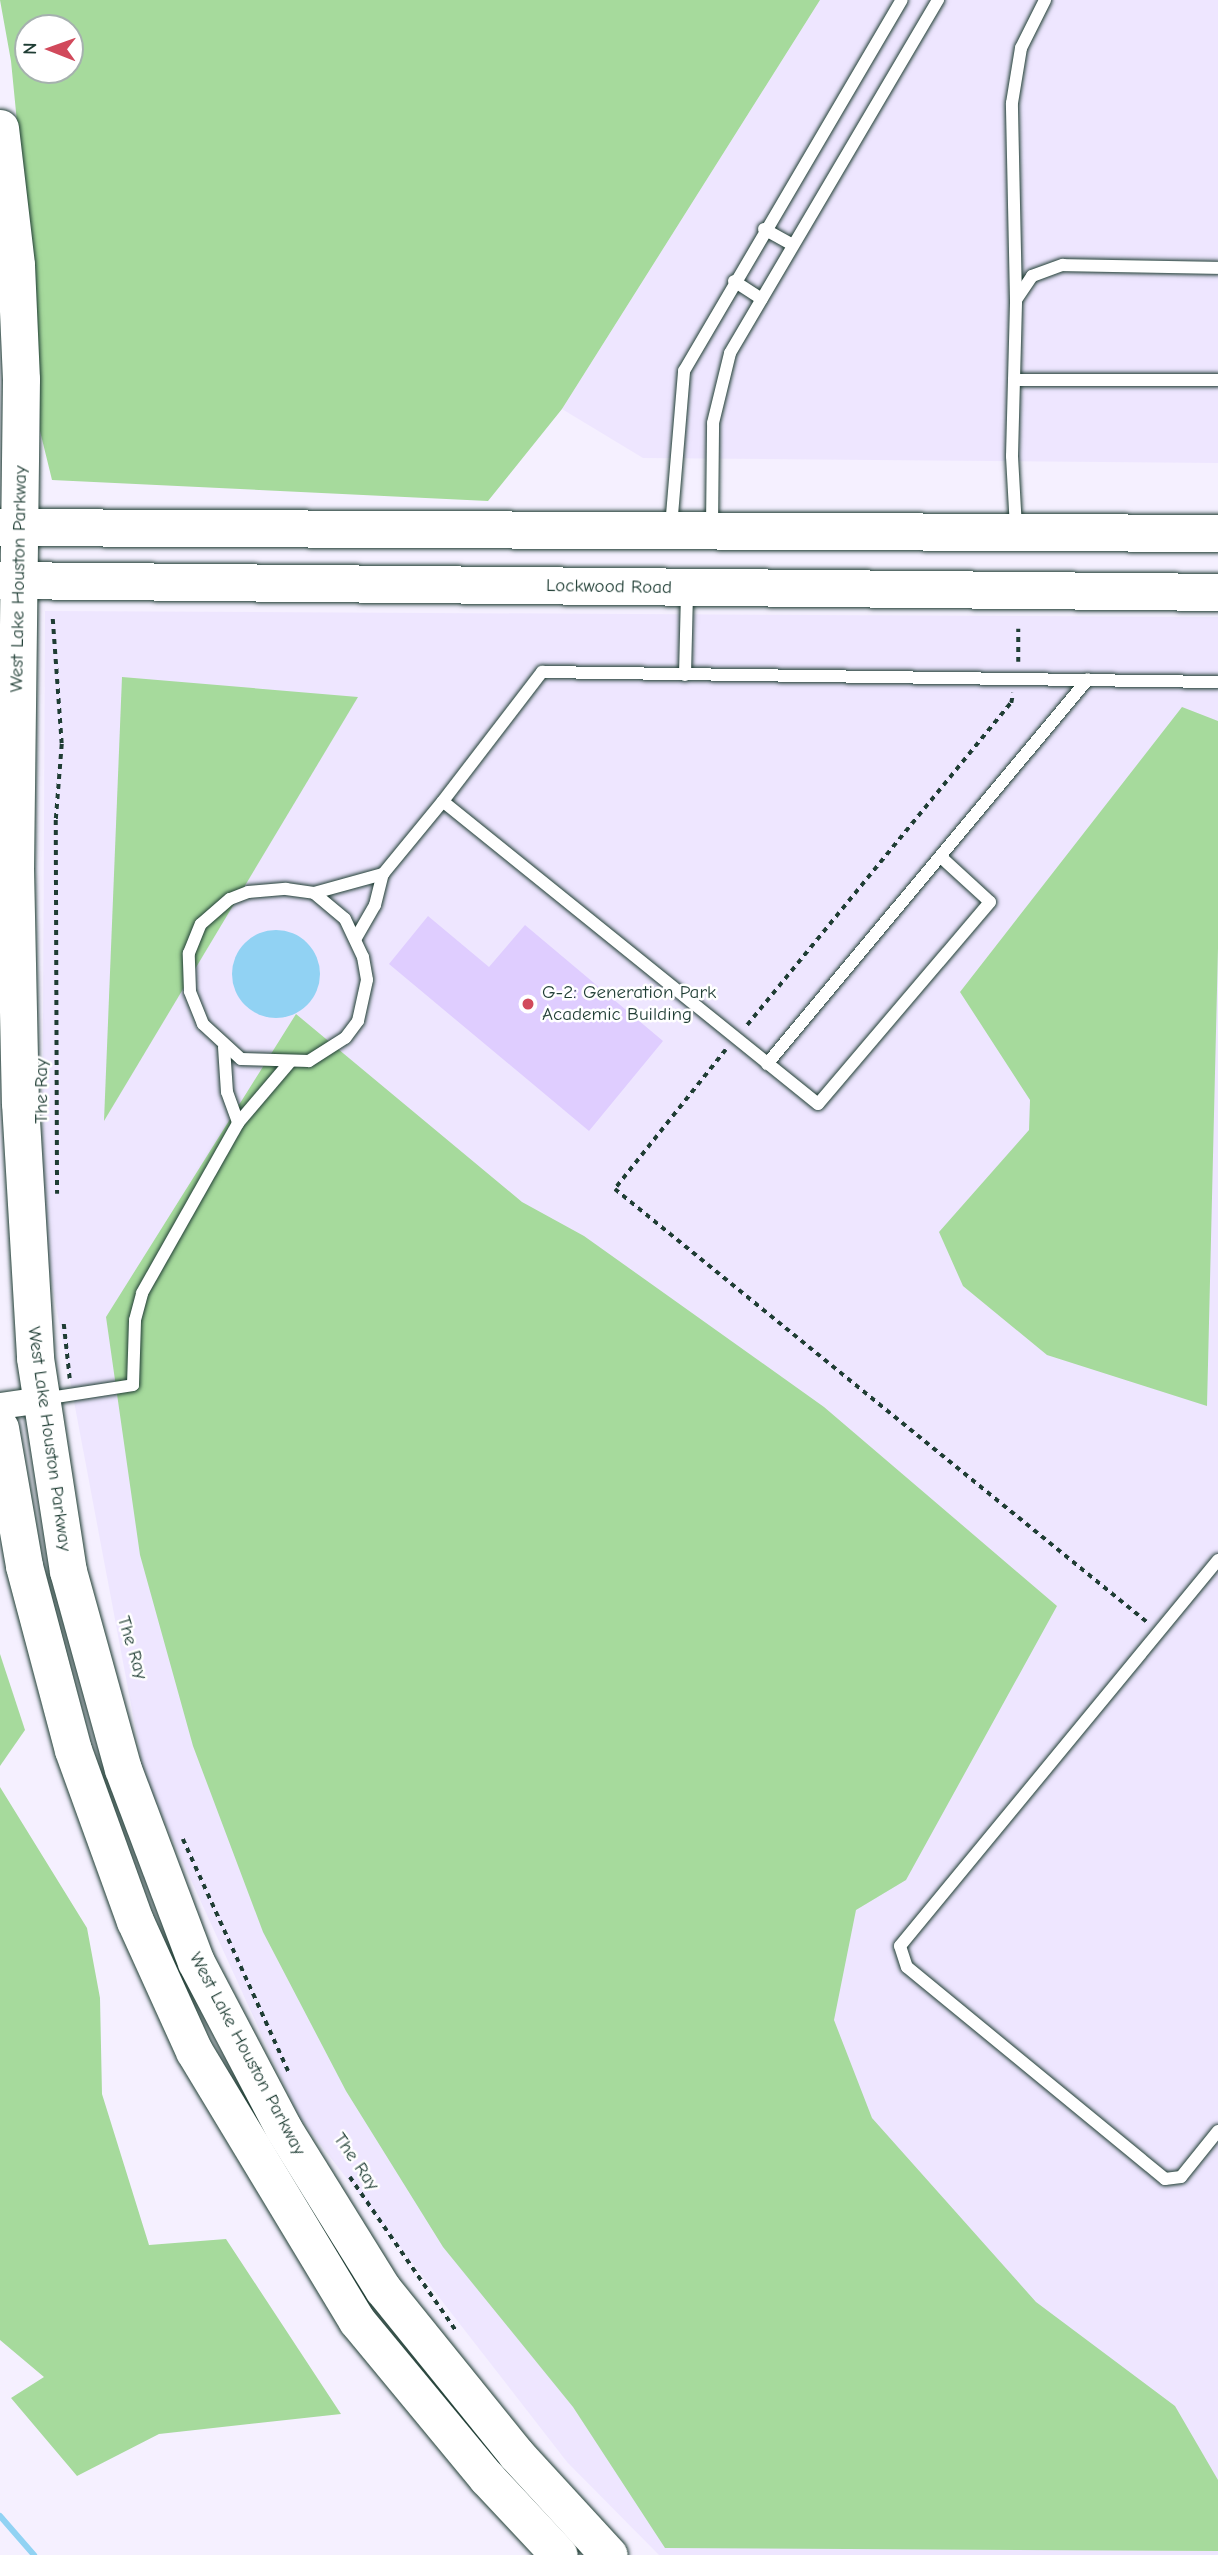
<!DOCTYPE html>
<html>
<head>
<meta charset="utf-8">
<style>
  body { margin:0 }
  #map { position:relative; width:1218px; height:2555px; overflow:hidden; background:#f5f0ff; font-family:"Comic Neue",sans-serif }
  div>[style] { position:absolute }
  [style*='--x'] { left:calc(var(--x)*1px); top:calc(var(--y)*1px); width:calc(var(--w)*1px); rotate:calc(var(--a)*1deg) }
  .built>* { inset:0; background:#eee6ff }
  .green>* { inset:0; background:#a6da9c }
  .water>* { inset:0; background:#91d2f3 }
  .round { border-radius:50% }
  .stream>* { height:6px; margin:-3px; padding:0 3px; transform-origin:3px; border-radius:3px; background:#91d2f3 }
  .building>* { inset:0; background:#dfcdff }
  .path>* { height:3.5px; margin-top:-1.75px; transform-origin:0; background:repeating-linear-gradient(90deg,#1f3d34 0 5px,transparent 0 10px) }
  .roads { filter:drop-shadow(0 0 2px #1f3d34) drop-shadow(0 0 2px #1f3d34) }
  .lane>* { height:12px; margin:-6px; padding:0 6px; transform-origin:6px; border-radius:6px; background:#fff }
  .street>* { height:26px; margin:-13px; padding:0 13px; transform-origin:13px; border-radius:13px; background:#fff }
  .secondary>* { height:37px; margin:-18.5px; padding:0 18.5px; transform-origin:18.5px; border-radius:18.5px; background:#fff }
  .dots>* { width:19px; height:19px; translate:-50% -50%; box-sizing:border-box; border:4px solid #fff; border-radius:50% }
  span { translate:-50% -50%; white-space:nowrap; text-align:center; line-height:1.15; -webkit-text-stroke:5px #fff; paint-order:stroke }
  .street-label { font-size:19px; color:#1f3d34 }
  .poi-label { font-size:19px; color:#1f3d34 }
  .left { translate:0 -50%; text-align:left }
  .north { position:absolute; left:14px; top:14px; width:70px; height:70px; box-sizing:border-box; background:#fff; border:2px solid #a5b1ae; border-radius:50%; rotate:271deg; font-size:19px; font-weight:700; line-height:28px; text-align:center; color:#1f3d34 }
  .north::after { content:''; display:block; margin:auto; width:24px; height:32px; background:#d1495b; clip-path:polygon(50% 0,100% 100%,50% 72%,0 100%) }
</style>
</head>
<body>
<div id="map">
  <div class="built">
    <i style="clip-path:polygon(820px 0,1218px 0,1218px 463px,643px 458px,562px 409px)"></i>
    <i style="clip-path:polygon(45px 611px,1218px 617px,1218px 2555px,659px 2555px,567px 2462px,299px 2117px,145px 1779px,42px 1231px)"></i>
  </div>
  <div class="green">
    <i style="clip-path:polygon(evenodd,0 0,820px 0,562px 409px,488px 501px,52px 480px,40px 431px,36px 316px,11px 61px,0 0,28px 28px,70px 28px,70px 70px,28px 70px,28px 28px)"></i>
    <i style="clip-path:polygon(122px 677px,358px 697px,104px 1121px)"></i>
    <i style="clip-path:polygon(1182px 707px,1218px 721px,1218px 948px,1207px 1406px,1047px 1355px,963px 1286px,939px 1232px,1029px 1130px,1030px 1100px,960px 992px)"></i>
    <i style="clip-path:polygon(296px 1014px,522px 1202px,584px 1236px,824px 1407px,1057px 1606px,906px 1880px,856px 1910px,834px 2020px,872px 2118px,1036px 2302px,1175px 2406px,1218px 2480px,1218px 2551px,665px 2548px,573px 2407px,443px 2247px,346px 2091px,263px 1932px,193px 1746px,140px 1555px,106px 1317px)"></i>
    <i style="clip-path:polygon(0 1654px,25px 1730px,0 1766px)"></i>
    <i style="clip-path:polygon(0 1787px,87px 1928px,100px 1998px,102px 2094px,149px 2245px,226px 2239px,341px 2414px,159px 2434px,77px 2476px,11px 2398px,44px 2377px,0 2340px)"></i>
  </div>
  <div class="water">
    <i class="round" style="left:232px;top:930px;width:88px;height:88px"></i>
  </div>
  <div class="stream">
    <i style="--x:0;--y:2516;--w:52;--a:48.9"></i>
  </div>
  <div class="building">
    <i style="clip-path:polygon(428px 916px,489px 967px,525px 925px,663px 1041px,589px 1131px,389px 964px)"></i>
  </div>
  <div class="path">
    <i style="--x:53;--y:619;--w:125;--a:85.9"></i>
    <i style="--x:62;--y:744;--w:76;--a:94.5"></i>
    <i style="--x:56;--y:820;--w:374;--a:89.8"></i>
    <i style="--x:1018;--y:662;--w:33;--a:-90"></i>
    <i style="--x:747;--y:1025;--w:416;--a:-50.7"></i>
    <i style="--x:1011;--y:703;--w:10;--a:-79"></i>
    <i style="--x:726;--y:1050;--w:178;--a:128.6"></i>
    <i style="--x:615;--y:1189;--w:686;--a:39.14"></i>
    <i style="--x:64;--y:1324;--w:55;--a:83.8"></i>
    <i style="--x:183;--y:1839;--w:255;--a:65.6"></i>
    <i style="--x:350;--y:2177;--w:188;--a:55.4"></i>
  </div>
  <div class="roads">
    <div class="lane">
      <i style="--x:764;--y:229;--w:33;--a:29"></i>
      <i style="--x:734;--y:281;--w:33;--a:33"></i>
      <i style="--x:1016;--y:300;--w:197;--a:-91.2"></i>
      <i style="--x:1012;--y:103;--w:56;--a:-80.7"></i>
      <i style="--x:1021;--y:48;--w:54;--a:-63.4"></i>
      <i style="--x:1014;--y:380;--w:204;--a:0"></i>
      <i style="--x:671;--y:527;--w:157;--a:-85.2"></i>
      <i style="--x:684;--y:371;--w:430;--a:-59.6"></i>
      <i style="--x:712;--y:527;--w:104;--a:-89.4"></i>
      <i style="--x:713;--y:423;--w:72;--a:-76.3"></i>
      <i style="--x:730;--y:353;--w:410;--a:-59.5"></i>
      <i style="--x:1016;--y:528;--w:72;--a:-93.2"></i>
      <i style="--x:1012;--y:456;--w:156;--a:-88.5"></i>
      <i style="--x:1016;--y:300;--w:29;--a:-56"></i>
      <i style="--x:1032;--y:276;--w:33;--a:-20"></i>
      <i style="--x:1063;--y:265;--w:155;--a:1.1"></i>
      <i style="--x:685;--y:675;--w:84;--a:-88.6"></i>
      <i style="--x:942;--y:858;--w:65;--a:42.5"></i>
      <i style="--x:990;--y:902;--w:265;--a:130.4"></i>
      <i style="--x:818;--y:1104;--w:482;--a:-141.1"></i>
      <i style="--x:443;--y:801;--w:163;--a:-52.5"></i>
      <i style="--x:542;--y:672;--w:676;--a:0.85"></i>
      <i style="--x:314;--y:893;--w:40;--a:40"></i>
      <i style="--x:345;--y:919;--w:42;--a:64.7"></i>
      <i style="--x:363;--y:957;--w:23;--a:80"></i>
      <i style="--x:367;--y:980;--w:42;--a:102.4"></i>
      <i style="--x:358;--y:1021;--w:21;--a:127"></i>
      <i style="--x:345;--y:1038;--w:43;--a:147.4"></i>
      <i style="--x:309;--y:1061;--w:68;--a:-178.3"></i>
      <i style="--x:241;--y:1059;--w:52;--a:-137.4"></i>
      <i style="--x:203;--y:1024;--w:35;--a:-112"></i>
      <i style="--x:190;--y:991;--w:38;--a:-92"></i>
      <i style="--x:189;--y:953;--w:31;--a:-68"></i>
      <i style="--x:201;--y:924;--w:38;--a:-41"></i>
      <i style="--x:230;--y:899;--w:19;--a:-21"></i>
      <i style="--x:248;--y:892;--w:38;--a:-5"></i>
      <i style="--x:286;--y:889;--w:28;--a:8"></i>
      <i style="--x:314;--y:893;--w:72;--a:-15.4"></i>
      <i style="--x:356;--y:938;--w:38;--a:-60"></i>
      <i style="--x:375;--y:905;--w:32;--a:-76"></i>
      <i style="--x:383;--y:874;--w:94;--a:-50.6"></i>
      <i style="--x:224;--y:1047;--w:45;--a:86.2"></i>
      <i style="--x:227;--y:1092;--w:33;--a:70"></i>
      <i style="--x:767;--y:1064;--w:501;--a:-50.18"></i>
      <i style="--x:43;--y:1399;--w:91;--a:-8.8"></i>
      <i style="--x:133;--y:1385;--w:65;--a:-88.2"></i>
      <i style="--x:135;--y:1320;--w:28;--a:-75"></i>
      <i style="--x:142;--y:1293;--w:195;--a:-60.5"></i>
      <i style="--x:238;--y:1123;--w:79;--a:-49.6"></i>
      <i style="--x:1218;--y:1560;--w:500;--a:129.48"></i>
      <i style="--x:900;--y:1946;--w:22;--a:72"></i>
      <i style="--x:907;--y:1967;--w:334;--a:39.4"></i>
      <i style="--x:1165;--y:2179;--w:16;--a:-7"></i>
      <i style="--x:1181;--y:2177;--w:59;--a:-51.2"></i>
    </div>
    <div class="street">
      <i style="--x:0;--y:1406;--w:42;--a:-8.1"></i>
    </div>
    <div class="secondary">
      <i style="--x:0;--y:128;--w:138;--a:83.3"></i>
      <i style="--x:16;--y:265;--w:114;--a:87.5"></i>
      <i style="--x:21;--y:379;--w:489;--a:90.7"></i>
      <i style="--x:15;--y:868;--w:235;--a:88.8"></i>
      <i style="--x:20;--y:1103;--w:255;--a:86.6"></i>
      <i style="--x:35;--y:1358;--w:216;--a:81.2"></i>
      <i style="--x:68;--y:1571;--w:205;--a:74.5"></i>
      <i style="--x:123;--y:1769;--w:206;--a:69.3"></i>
      <i style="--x:196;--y:1962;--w:187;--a:62.3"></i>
      <i style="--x:283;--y:2128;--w:190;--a:58.2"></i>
      <i style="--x:383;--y:2289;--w:212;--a:51.1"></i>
      <i style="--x:516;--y:2454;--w:137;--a:47.4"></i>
      <i style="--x:0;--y:527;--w:1218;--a:0.28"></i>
      <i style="--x:0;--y:580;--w:1218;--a:0.56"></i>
      <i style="--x:0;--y:1428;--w:140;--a:80.1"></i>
      <i style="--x:24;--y:1566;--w:190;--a:75.1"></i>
      <i style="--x:73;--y:1750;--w:182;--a:70.1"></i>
      <i style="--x:135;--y:1921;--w:143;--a:65.6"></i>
      <i style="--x:194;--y:2051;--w:315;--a:58.9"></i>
      <i style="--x:357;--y:2321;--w:204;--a:50.4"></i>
      <i style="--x:487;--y:2478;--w:105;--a:46.9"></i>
    </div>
  </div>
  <div class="dots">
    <i style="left:528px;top:1004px;background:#d1495b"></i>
  </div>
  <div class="street-label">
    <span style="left:19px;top:579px;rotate:-89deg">West Lake Houston Parkway</span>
    <span style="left:609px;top:587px;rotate:1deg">Lockwood Road</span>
    <span style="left:42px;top:1091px;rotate:-90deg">The Ray</span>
    <span style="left:49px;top:1439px;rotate:82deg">West Lake Houston Parkway</span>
    <span style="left:132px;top:1648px;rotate:73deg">The Ray</span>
    <span style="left:247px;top:2054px;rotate:62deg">West Lake Houston Parkway</span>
    <span style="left:356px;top:2162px;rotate:55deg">The Ray</span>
  </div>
  <div class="poi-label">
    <span class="left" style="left:542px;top:1004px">G-2: Generation Park<br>Academic Building</span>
  </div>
  <div class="north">N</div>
</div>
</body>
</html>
